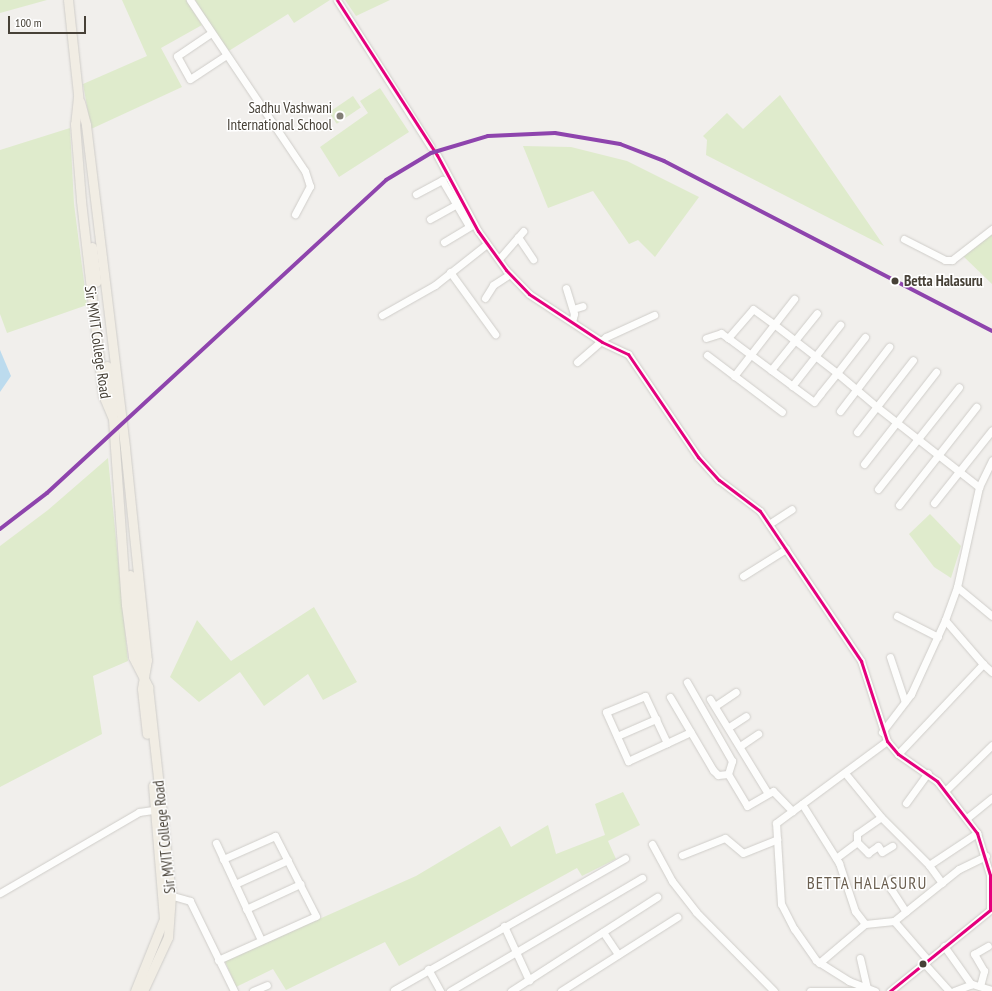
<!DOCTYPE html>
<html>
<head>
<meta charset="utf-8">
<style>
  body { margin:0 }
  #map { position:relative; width:992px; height:991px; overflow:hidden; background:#f1efec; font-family:"PT Sans Narrow",sans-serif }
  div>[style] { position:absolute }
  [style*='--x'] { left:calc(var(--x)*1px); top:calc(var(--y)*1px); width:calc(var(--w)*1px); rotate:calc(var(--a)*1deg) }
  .green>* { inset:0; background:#dfebcc; transform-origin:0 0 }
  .water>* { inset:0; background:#bcdbee }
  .roads { filter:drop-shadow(0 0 1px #cfcdc9) drop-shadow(0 0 1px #cfcdc9) }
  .minor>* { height:7px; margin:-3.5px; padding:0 3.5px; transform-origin:3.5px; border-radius:3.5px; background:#fdfdfc }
  .major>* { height:9px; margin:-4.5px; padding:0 4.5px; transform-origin:4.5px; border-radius:4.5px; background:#f1ede4 }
  .bus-1>* { height:3px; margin:-1.5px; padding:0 1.5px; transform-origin:1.5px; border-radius:1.5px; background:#e5007d }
  .rail-1>* { height:4px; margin:-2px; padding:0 2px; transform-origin:2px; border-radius:2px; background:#8e44ad }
  .dots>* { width:11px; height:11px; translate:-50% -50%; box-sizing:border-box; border:2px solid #fff; border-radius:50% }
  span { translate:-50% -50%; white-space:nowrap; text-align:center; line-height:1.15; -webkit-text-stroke:3px #fff; paint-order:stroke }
  .poi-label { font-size:15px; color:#474137 }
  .right { translate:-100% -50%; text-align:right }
  .stop-label { font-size:15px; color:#474137; font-weight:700 }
  .left { translate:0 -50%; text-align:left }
  .street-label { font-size:15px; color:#474137 }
  .quarter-label { font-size:17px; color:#6a5e4f; letter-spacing:1px }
  .scale { position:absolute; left:8px; top:16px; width:78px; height:18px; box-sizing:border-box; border:2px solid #474137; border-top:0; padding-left:5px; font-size:12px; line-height:14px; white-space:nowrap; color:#474137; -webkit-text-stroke:3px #fff; paint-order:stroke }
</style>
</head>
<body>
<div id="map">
  <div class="green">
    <i style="clip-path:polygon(0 0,47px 0,0 13px)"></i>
    <i style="clip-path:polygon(122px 0,186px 0,202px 25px,161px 48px,182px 87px,91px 129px,83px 84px,147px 56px)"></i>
    <i style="clip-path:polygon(195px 0,330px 0,294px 23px,288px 14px,227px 52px)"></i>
    <i style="clip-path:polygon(345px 0,390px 0,356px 16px)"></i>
    <i style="clip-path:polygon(380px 88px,409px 132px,339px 177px,320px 147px,368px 113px,360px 101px)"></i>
    <i style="clip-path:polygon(780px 95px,884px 246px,706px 155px,707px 140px,703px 136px,727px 113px,743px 129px)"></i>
    <i style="left:353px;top:96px;width:14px;height:29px;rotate:56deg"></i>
    <i style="clip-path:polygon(70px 128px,74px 204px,87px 305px,7px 333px,0 314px,0 150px)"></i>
    <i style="clip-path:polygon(523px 146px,571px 147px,627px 161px,699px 197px,655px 257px,638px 240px,629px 244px,593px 191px,548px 208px)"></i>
    <i style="clip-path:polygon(992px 234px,992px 284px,963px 256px)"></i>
    <i style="clip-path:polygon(108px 458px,128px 661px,93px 676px,102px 734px,0 787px,0 546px,48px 510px)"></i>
    <i style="clip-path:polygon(930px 514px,961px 546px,951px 578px,934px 567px,909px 534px)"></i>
    <i style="clip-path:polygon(314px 607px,357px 682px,323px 700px,308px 674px,264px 706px,240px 672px,199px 702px,170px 677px,197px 620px,231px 661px)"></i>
    <i style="clip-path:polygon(623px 792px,640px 825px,608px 841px,616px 859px,582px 876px,577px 868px,399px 966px,385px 942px,286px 990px,273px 969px,236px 987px,225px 961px,416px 876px,500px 826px,511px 847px,548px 825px,556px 854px,605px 835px,595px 804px)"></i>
  </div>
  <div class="water">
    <i style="clip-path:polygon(0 350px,11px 376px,0 392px)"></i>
  </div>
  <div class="roads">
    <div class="minor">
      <i style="--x:190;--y:0;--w:206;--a:56.1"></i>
      <i style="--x:305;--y:171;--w:16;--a:72"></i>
      <i style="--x:310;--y:186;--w:32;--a:118"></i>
      <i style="--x:337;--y:0;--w:174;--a:57.4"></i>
      <i style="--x:211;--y:33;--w:41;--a:145.9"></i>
      <i style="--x:177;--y:56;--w:26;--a:61"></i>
      <i style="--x:190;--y:79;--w:42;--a:-33.3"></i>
      <i style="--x:437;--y:155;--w:86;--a:61.7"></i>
      <i style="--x:478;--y:231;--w:48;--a:54.3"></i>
      <i style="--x:506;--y:270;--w:33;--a:46"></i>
      <i style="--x:529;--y:294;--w:87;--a:33.3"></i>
      <i style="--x:602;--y:342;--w:29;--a:25"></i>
      <i style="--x:628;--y:354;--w:125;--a:55.8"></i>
      <i style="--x:698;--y:457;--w:31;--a:48"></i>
      <i style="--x:719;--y:480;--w:51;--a:37.1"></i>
      <i style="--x:760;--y:511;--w:181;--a:56"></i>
      <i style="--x:861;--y:661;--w:84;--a:72"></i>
      <i style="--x:887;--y:741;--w:17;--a:50"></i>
      <i style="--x:898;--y:754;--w:47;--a:34.7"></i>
      <i style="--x:937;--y:781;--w:66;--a:52.4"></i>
      <i style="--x:977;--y:833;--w:44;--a:72.8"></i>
      <i style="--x:990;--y:875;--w:35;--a:90"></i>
      <i style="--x:990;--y:910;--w:129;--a:141"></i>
      <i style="--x:416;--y:194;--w:30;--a:-28"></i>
      <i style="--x:442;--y:180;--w:53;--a:59.6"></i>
      <i style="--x:430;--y:219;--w:31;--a:-29"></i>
      <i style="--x:518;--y:237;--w:27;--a:56"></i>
      <i style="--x:904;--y:239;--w:46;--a:27.1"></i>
      <i style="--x:945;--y:260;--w:7;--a:0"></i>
      <i style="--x:952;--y:260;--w:51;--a:-37.8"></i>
      <i style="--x:444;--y:242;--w:33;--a:-31"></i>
      <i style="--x:499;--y:259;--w:37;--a:-49"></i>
      <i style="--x:450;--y:272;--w:77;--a:54"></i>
      <i style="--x:566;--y:288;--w:27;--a:73"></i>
      <i style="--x:574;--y:314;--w:8;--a:104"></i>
      <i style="--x:485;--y:298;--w:15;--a:-58"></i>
      <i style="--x:493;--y:285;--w:20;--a:-33"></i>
      <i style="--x:573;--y:309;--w:10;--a:-17"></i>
      <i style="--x:382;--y:315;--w:61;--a:-29.5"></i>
      <i style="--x:435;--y:285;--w:66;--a:-38.3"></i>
      <i style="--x:865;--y:337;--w:46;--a:127.9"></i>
      <i style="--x:837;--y:373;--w:26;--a:129"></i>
      <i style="--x:821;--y:393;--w:11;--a:128"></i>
      <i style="--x:814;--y:402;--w:107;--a:-143.3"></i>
      <i style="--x:728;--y:338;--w:38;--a:-49"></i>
      <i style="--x:753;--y:309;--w:27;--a:36"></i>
      <i style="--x:775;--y:325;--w:78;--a:37.7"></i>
      <i style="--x:837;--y:373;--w:52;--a:40.4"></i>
      <i style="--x:877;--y:407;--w:130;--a:38.1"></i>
      <i style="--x:706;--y:338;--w:16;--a:-18"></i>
      <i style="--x:721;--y:333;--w:9;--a:36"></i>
      <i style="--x:707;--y:355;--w:94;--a:37.2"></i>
      <i style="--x:577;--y:362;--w:38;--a:-41"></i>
      <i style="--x:606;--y:337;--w:53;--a:-24.6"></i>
      <i style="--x:771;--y:370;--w:73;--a:-51.1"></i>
      <i style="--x:734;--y:376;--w:98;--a:-52.1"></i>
      <i style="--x:792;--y:386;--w:78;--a:-51.8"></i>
      <i style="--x:840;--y:411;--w:81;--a:-52.6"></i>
      <i style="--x:857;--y:432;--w:91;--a:-52.1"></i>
      <i style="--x:864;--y:464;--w:117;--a:-52"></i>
      <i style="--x:878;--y:489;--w:130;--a:-51.5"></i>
      <i style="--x:934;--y:503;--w:93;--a:-51.5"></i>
      <i style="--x:899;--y:505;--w:125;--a:-51.8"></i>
      <i style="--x:769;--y:524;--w:27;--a:-33"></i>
      <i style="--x:743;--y:576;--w:51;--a:-32.1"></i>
      <i style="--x:957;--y:587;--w:45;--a:39.6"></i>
      <i style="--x:897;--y:616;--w:46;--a:27.1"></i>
      <i style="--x:945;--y:620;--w:58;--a:49.2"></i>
      <i style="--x:890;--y:657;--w:47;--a:71.6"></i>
      <i style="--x:670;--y:697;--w:85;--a:59.5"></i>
      <i style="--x:713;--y:770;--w:7;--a:45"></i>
      <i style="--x:718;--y:775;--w:10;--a:-6"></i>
      <i style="--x:728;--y:774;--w:14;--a:-73"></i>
      <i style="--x:732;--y:761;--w:91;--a:-119.7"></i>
      <i style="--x:710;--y:699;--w:109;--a:58.5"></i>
      <i style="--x:715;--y:706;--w:25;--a:-34"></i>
      <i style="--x:729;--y:727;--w:20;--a:-33"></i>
      <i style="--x:882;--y:732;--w:48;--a:-52.7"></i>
      <i style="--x:911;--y:694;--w:81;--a:-65.3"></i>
      <i style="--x:945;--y:620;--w:35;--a:-70"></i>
      <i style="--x:957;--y:587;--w:102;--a:-77.6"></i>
      <i style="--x:979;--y:487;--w:30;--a:-64"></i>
      <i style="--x:617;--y:736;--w:43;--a:-23.6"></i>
      <i style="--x:667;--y:743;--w:52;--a:-115.1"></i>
      <i style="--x:645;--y:696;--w:42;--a:157.7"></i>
      <i style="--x:606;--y:712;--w:54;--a:65.8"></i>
      <i style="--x:628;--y:761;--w:43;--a:-24.8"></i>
      <i style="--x:667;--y:743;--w:26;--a:-25"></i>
      <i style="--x:740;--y:746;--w:22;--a:-34"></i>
      <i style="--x:898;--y:754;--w:124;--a:-46.6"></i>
      <i style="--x:983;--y:664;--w:12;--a:42"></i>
      <i style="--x:728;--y:774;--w:37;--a:59"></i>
      <i style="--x:747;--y:806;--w:30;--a:-30"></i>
      <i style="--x:773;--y:791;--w:28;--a:46"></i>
      <i style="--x:946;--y:790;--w:64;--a:-44.4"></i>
      <i style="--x:906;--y:803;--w:37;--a:-54"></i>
      <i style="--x:802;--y:804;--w:70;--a:57.9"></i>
      <i style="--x:839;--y:863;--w:51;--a:71.6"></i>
      <i style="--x:855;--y:911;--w:16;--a:52"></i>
      <i style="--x:865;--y:924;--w:29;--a:-6"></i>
      <i style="--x:894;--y:921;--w:50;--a:49"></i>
      <i style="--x:881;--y:817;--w:68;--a:45"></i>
      <i style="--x:967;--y:818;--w:32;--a:-39"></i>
      <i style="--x:857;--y:842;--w:16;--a:45"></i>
      <i style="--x:868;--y:853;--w:12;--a:-35"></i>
      <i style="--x:878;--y:846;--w:7;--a:56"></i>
      <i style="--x:882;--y:852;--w:12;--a:-31"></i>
      <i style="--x:216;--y:843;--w:105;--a:65.1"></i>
      <i style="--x:652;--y:844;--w:42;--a:61.6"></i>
      <i style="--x:672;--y:881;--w:39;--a:52"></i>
      <i style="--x:696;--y:912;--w:111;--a:45.4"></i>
      <i style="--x:682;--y:855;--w:46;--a:-21.6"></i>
      <i style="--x:725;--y:838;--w:23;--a:40"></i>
      <i style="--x:743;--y:853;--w:37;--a:-22"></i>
      <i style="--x:836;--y:858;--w:26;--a:-37"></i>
      <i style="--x:857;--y:842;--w:8;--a:-90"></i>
      <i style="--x:857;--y:834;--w:29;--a:-35"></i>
      <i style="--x:881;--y:817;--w:57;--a:-129.3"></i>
      <i style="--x:891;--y:879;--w:10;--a:90"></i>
      <i style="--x:891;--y:889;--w:27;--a:57"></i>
      <i style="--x:942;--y:883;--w:22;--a:-126"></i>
      <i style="--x:929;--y:865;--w:58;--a:-33.7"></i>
      <i style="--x:235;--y:884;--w:58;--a:-24.4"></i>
      <i style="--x:0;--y:893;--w:161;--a:-30.2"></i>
      <i style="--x:139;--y:812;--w:21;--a:-8"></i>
      <i style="--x:166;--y:894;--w:25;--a:16"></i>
      <i style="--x:190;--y:901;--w:100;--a:63.9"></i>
      <i style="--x:246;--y:909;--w:60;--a:-24.8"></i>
      <i style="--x:894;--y:921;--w:83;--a:-38.7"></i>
      <i style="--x:959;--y:869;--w:30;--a:-26"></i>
      <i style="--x:504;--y:926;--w:60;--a:65.2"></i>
      <i style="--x:603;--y:932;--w:27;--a:56"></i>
      <i style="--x:944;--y:946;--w:47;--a:54.6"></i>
      <i style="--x:860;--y:958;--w:31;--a:77"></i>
      <i style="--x:218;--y:960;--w:107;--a:-24.2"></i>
      <i style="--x:316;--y:916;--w:90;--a:-117.1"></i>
      <i style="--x:275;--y:836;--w:57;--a:156.1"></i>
      <i style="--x:923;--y:962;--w:39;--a:48"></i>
      <i style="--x:819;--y:963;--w:60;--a:-40.3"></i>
      <i style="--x:428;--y:969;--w:25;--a:61"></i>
      <i style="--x:980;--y:986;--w:16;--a:-75"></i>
      <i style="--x:984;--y:971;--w:20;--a:-120"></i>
      <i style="--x:974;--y:954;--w:16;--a:-30"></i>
      <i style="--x:394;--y:990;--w:266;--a:-29.7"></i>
      <i style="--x:253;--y:991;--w:15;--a:-23"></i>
      <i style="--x:450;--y:991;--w:223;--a:-30.5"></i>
      <i style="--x:511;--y:991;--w:174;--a:-32.8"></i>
      <i style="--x:561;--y:991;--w:138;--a:-32.5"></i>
      <i style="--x:810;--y:991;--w:54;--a:0"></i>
      <i style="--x:875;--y:991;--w:28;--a:-159"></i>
      <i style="--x:849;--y:981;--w:39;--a:-148"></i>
      <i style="--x:816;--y:960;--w:38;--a:-125"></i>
      <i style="--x:794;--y:929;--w:28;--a:-117"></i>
      <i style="--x:781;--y:904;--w:81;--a:-93.5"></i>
      <i style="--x:776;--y:823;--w:138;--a:-36.5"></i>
      <i style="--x:954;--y:991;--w:19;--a:-21"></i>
      <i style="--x:972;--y:984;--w:21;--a:17"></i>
    </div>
    <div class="major">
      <i style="--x:68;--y:0;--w:104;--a:83.9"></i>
      <i style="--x:78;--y:97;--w:27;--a:96"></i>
      <i style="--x:75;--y:124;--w:77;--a:85.5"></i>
      <i style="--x:81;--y:201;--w:195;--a:83.5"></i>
      <i style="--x:103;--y:395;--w:26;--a:67"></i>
      <i style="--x:113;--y:419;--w:186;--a:86"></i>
      <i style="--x:126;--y:605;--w:52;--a:82.3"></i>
      <i style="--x:133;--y:657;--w:34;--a:63"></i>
      <i style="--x:148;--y:687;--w:209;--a:83.7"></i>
      <i style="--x:171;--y:895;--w:42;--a:94.1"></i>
      <i style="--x:168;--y:937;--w:60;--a:114.8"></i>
      <i style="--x:80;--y:102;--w:24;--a:75"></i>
      <i style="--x:86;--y:125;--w:325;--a:83.1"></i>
      <i style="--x:125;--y:448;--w:213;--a:84.1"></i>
      <i style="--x:147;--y:660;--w:29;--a:100"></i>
      <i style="--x:142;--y:689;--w:45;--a:83.7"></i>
      <i style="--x:92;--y:247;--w:35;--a:83"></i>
      <i style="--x:107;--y:366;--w:49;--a:83"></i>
      <i style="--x:130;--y:575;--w:93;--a:83.2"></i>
      <i style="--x:135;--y:991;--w:78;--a:-68.1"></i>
      <i style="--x:164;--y:919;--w:134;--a:-94.7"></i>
    </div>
  </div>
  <div class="bus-1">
    <i style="--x:337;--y:0;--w:184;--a:57.2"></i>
    <i style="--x:437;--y:155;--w:86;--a:61.7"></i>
    <i style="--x:478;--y:231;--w:48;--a:54.3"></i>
    <i style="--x:506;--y:270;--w:33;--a:46"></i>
    <i style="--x:529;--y:294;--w:87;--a:33.3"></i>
    <i style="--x:602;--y:342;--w:29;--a:25"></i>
    <i style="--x:628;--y:354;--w:125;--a:55.8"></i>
    <i style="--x:698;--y:457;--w:31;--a:48"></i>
    <i style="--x:719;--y:480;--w:51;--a:37.1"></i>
    <i style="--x:760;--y:511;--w:181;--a:56"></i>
    <i style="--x:861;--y:661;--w:84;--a:72"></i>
    <i style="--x:887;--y:741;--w:17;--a:50"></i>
    <i style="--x:898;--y:754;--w:47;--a:34.7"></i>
    <i style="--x:937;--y:781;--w:66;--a:52.4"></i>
    <i style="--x:977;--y:833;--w:44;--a:72.8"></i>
    <i style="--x:990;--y:875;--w:35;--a:90"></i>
    <i style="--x:990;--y:910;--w:129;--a:141"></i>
  </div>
  <div class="rail-1">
    <i style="--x:0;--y:529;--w:59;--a:-37.5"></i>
    <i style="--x:47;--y:493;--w:461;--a:-42.7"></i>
    <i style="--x:386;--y:180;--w:52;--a:-31"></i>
    <i style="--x:431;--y:153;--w:59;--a:-16.6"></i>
    <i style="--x:488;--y:136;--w:67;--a:-2.6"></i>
    <i style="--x:555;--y:133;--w:66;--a:9.6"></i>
    <i style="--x:620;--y:144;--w:47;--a:21.1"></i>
    <i style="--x:664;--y:161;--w:369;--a:27.4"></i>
  </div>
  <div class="dots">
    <i style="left:340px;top:116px;background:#827e76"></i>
    <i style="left:895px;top:281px;background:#474137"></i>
    <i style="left:923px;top:964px;background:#474137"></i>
  </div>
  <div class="poi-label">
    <span class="right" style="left:332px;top:116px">Sadhu Vashwani<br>International School</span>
  </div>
  <div class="stop-label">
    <span class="left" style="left:904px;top:281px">Betta Halasuru</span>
  </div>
  <div class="street-label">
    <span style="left:98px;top:342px;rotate:82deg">Sir MVIT College Road</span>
    <span style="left:164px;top:837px;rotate:-96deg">Sir MVIT College Road</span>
  </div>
  <div class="quarter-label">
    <span style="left:867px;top:884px">BETTA HALASURU</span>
  </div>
  <div class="scale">100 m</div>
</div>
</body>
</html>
